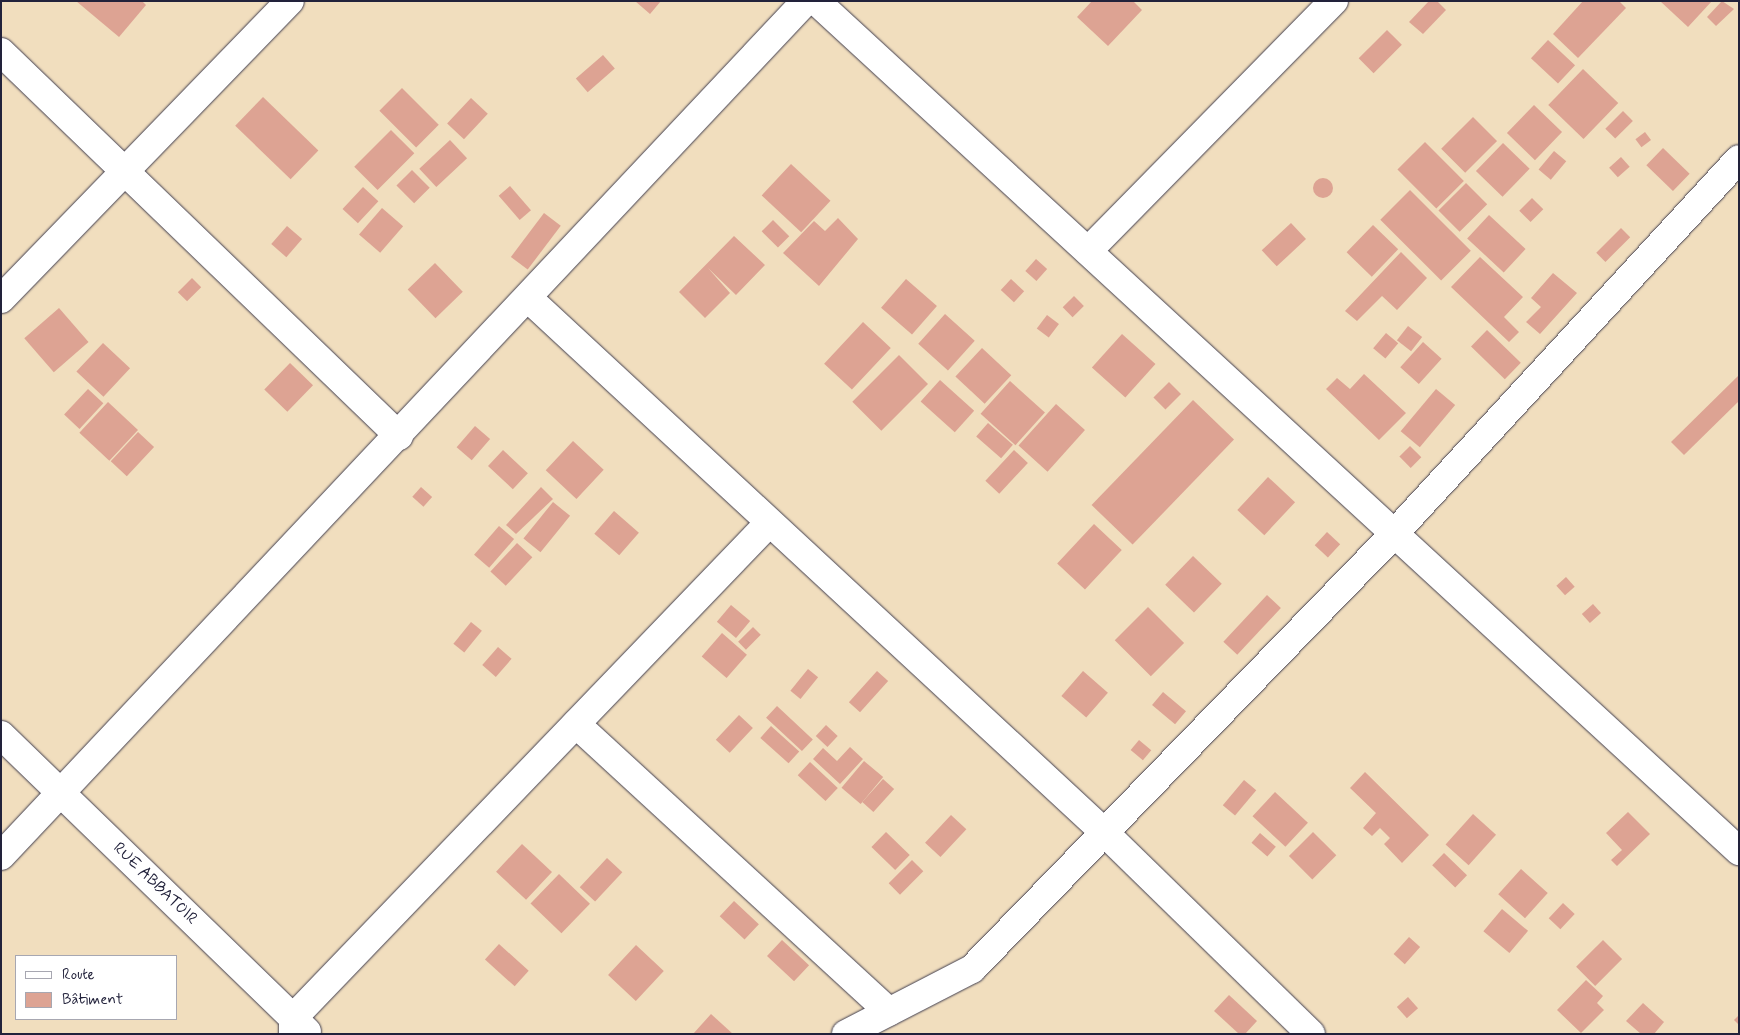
<!DOCTYPE html>
<html>
<head>
<meta charset="utf-8">
<style>
  body { margin:0 }
  #map { position:relative; width:1740px; height:1035px; overflow:hidden; background:#f1debe; font-family:Mynerve,sans-serif }
  div>[style] { position:absolute }
  [style*='--x'] { left:calc(var(--x)*1px); top:calc(var(--y)*1px); width:calc(var(--w)*1px); rotate:calc(var(--a)*1deg) }
  .building>* { inset:0; background:#dda393; transform-origin:0 0 }
  .round { border-radius:50% }
  .roads { filter:drop-shadow(0 0 1px #413e4f) drop-shadow(0 0 1px #413e4f) }
  .street>* { height:28px; margin:-14px; padding:0 14px; transform-origin:14px; border-radius:14px; background:#fff }
  span { translate:-50% -50%; white-space:nowrap; text-align:center; line-height:1.15; -webkit-text-stroke:5px #fff; paint-order:stroke }
  .street-label { font-size:16px; color:#22223b }
  .frame { position:absolute; inset:0; border:2px solid #22223b; pointer-events:none }
  .legend { position:absolute; left:15px; top:955px; width:162px; height:65px; box-sizing:border-box; background:#fff; border:1px solid #a7a7b1; margin:0; padding:6px 9px; list-style:none; font-size:15px; color:#22223b }
  .legend li { display:flex; align-items:center; gap:10px; height:25px }
  .legend b { width:25px; border:1px solid #a7a7b1 }
</style>
</head>
<body>
<div id="map">
  <div class="building">
    <i style="clip-path:polygon(76px 1px,142px 1px,146px 5px,119px 37px)"></i>
    <i style="clip-path:polygon(635px 1px,661px 1px,650px 14px)"></i>
    <i style="clip-path:polygon(1092px 1px,1133px 1px,1142px 10px,1108px 46px,1077px 17px)"></i>
    <i style="clip-path:polygon(1429px 1px,1437px 1px,1446px 10px,1423px 34px,1409px 22px)"></i>
    <i style="clip-path:polygon(1583px 1px,1619px 1px,1626px 8px,1578px 58px,1553px 34px)"></i>
    <i style="clip-path:polygon(1660px 1px,1712px 1px,1688px 27px)"></i>
    <i style="clip-path:polygon(1722px 1px,1734px 9px,1716px 26px,1707px 17px)"></i>
    <i style="left:1387px;top:30px;width:21px;height:40px;rotate:45deg"></i>
    <i style="left:1548px;top:40px;width:37px;height:25px;rotate:43deg"></i>
    <i style="left:603px;top:55px;width:18px;height:36px;rotate:49deg"></i>
    <i style="left:1583px;top:69px;width:49px;height:50px;rotate:44deg"></i>
    <i style="left:402px;top:88px;width:52px;height:32px;rotate:45deg"></i>
    <i style="left:263px;top:97px;width:77px;height:40px;rotate:44deg"></i>
    <i style="left:471px;top:98px;width:23px;height:35px;rotate:43deg"></i>
    <i style="left:1534px;top:105px;width:39px;height:39px;rotate:44deg"></i>
    <i style="left:1623px;top:111px;width:14px;height:25px;rotate:45deg"></i>
    <i style="left:1473px;top:117px;width:34px;height:45px;rotate:45deg"></i>
    <i style="left:391px;top:130px;width:33px;height:52px;rotate:45deg"></i>
    <i style="left:1645px;top:132px;width:10px;height:12px;rotate:53deg"></i>
    <i style="left:450px;top:140px;width:25px;height:42px;rotate:47deg"></i>
    <i style="left:1425px;top:142px;width:55px;height:39px;rotate:45deg"></i>
    <i style="left:1503px;top:143px;width:37px;height:39px;rotate:44deg"></i>
    <i style="left:1663px;top:148px;width:37px;height:24px;rotate:44deg"></i>
    <i style="left:1554px;top:151px;width:16px;height:24px;rotate:40deg"></i>
    <i style="left:1621px;top:157px;width:13px;height:16px;rotate:48deg"></i>
    <i style="left:791px;top:164px;width:54px;height:43px;rotate:43deg"></i>
    <i style="left:412px;top:170px;width:25px;height:22px;rotate:45deg"></i>
    <i class="round" style="left:1313px;top:178px;width:20px;height:20px"></i>
    <i style="left:1466px;top:183px;width:30px;height:39px;rotate:45deg"></i>
    <i style="left:510px;top:186px;width:32px;height:15px;rotate:49deg"></i>
    <i style="left:363px;top:187px;width:21px;height:30px;rotate:43deg"></i>
    <i style="left:1410px;top:190px;width:86px;height:42px;rotate:45deg"></i>
    <i style="left:1532px;top:198px;width:16px;height:18px;rotate:45deg"></i>
    <i style="left:382px;top:208px;width:28px;height:35px;rotate:41deg"></i>
    <i style="left:544px;top:213px;width:21px;height:55px;rotate:37deg"></i>
    <i style="left:1489px;top:215px;width:50px;height:32px;rotate:43deg"></i>
    <i style="clip-path:polygon(838px 218px,858px 239px,819px 286px,783px 253px,814px 221px,825px 231px)"></i>
    <i style="left:773px;top:220px;width:23px;height:16px;rotate:45deg"></i>
    <i style="left:1291px;top:223px;width:22px;height:40px;rotate:47deg"></i>
    <i style="left:1373px;top:225px;width:35px;height:38px;rotate:44deg"></i>
    <i style="left:287px;top:226px;width:20px;height:24px;rotate:41deg"></i>
    <i style="left:1621px;top:228px;width:13px;height:35px;rotate:45deg"></i>
    <i style="clip-path:polygon(734px 236px,765px 265px,736px 295px,708px 268px,730px 293px,705px 318px,679px 292px)"></i>
    <i style="clip-path:polygon(1401px 252px,1427px 278px,1397px 310px,1382px 296px,1357px 321px,1345px 311px)"></i>
    <i style="clip-path:polygon(1480px 257px,1523px 297px,1504px 317px,1519px 332px,1509px 342px,1451px 287px)"></i>
    <i style="left:1036px;top:259px;width:15px;height:16px;rotate:42deg"></i>
    <i style="left:435px;top:263px;width:40px;height:38px;rotate:46deg"></i>
    <i style="clip-path:polygon(1553px 273px,1577px 293px,1540px 334px,1526px 322px,1541px 307px,1531px 298px)"></i>
    <i style="left:192px;top:278px;width:13px;height:20px;rotate:45deg"></i>
    <i style="left:906px;top:279px;width:41px;height:38px;rotate:41deg"></i>
    <i style="left:1011px;top:279px;width:18px;height:15px;rotate:43deg"></i>
    <i style="left:1074px;top:296px;width:14px;height:16px;rotate:45deg"></i>
    <i style="left:59px;top:308px;width:45px;height:46px;rotate:49deg"></i>
    <i style="left:945px;top:314px;width:40px;height:40px;rotate:42deg"></i>
    <i style="left:1047px;top:315px;width:15px;height:17px;rotate:37deg"></i>
    <i style="left:863px;top:322px;width:38px;height:57px;rotate:43deg"></i>
    <i style="left:1408px;top:326px;width:18px;height:18px;rotate:38deg"></i>
    <i style="left:1487px;top:330px;width:47px;height:23px;rotate:44deg"></i>
    <i style="left:1386px;top:333px;width:16px;height:20px;rotate:40deg"></i>
    <i style="left:1122px;top:334px;width:45px;height:45px;rotate:42deg"></i>
    <i style="left:1423px;top:342px;width:25px;height:34px;rotate:42deg"></i>
    <i style="left:103px;top:343px;width:37px;height:39px;rotate:43deg"></i>
    <i style="left:982px;top:348px;width:40px;height:39px;rotate:43deg"></i>
    <i style="left:899px;top:355px;width:41px;height:66px;rotate:45deg"></i>
    <i style="left:290px;top:363px;width:32px;height:37px;rotate:44deg"></i>
    <i style="clip-path:polygon(1364px 374px,1406px 413px,1379px 440px,1326px 389px,1337px 378px,1350px 389px)"></i>
    <i style="clip-path:polygon(1739px 375px,1739px 401px,1684px 455px,1671px 442px)"></i>
    <i style="left:940px;top:380px;width:46px;height:29px;rotate:42deg"></i>
    <i style="left:1010px;top:381px;width:47px;height:44px;rotate:42deg"></i>
    <i style="left:1169px;top:382px;width:17px;height:22px;rotate:45deg"></i>
    <i style="left:88px;top:389px;width:21px;height:35px;rotate:43deg"></i>
    <i style="left:1436px;top:389px;width:25px;height:55px;rotate:40deg"></i>
    <i style="left:1193px;top:400px;width:57px;height:146px;rotate:44deg"></i>
    <i style="left:108px;top:402px;width:41px;height:42px;rotate:43deg"></i>
    <i style="left:1056px;top:404px;width:39px;height:56px;rotate:42deg"></i>
    <i style="left:988px;top:423px;width:33px;height:18px;rotate:41deg"></i>
    <i style="left:475px;top:426px;width:20px;height:28px;rotate:41deg"></i>
    <i style="left:138px;top:432px;width:22px;height:40px;rotate:43deg"></i>
    <i style="left:573px;top:441px;width:42px;height:40px;rotate:43deg"></i>
    <i style="left:1410px;top:446px;width:16px;height:15px;rotate:45deg"></i>
    <i style="left:503px;top:450px;width:34px;height:22px;rotate:43deg"></i>
    <i style="left:1014px;top:450px;width:19px;height:42px;rotate:43deg"></i>
    <i style="left:1268px;top:477px;width:37px;height:45px;rotate:43deg"></i>
    <i style="left:421px;top:487px;width:15px;height:13px;rotate:42deg"></i>
    <i style="clip-path:polygon(541px 487px,553px 499px,516px 534px,506px 525px)"></i>
    <i style="left:553px;top:502px;width:22px;height:47px;rotate:39deg"></i>
    <i style="left:614px;top:511px;width:33px;height:30px;rotate:41deg"></i>
    <i style="left:1094px;top:524px;width:38px;height:54px;rotate:43deg"></i>
    <i style="left:499px;top:526px;width:20px;height:38px;rotate:41deg"></i>
    <i style="left:1327px;top:532px;width:18px;height:18px;rotate:43deg"></i>
    <i style="left:517px;top:543px;width:21px;height:39px;rotate:43deg"></i>
    <i style="left:1193px;top:556px;width:40px;height:40px;rotate:44deg"></i>
    <i style="left:1566px;top:577px;width:13px;height:13px;rotate:48deg"></i>
    <i style="left:1267px;top:595px;width:19px;height:64px;rotate:43deg"></i>
    <i style="left:1593px;top:604px;width:12px;height:15px;rotate:48deg"></i>
    <i style="left:731px;top:605px;width:25px;height:22px;rotate:40deg"></i>
    <i style="left:1148px;top:607px;width:51px;height:47px;rotate:45deg"></i>
    <i style="left:471px;top:622px;width:14px;height:28px;rotate:39deg"></i>
    <i style="left:753px;top:627px;width:11px;height:21px;rotate:45deg"></i>
    <i style="left:722px;top:633px;width:33px;height:31px;rotate:41deg"></i>
    <i style="left:498px;top:647px;width:18px;height:24px;rotate:41deg"></i>
    <i style="left:808px;top:669px;width:13px;height:28px;rotate:39deg"></i>
    <i style="left:877px;top:671px;width:15px;height:42px;rotate:42deg"></i>
    <i style="left:1083px;top:671px;width:33px;height:33px;rotate:41deg"></i>
    <i style="left:1163px;top:692px;width:30px;height:17px;rotate:40deg"></i>
    <i style="left:777px;top:706px;width:49px;height:16px;rotate:43deg"></i>
    <i style="left:739px;top:715px;width:19px;height:34px;rotate:43deg"></i>
    <i style="left:826px;top:725px;width:16px;height:15px;rotate:43deg"></i>
    <i style="left:771px;top:726px;width:38px;height:16px;rotate:42deg"></i>
    <i style="left:1139px;top:740px;width:16px;height:13px;rotate:40deg"></i>
    <i style="clip-path:polygon(850px 747px,863px 759px,840px 784px,813px 759px,823px 748px,837px 761px)"></i>
    <i style="left:864px;top:761px;width:25px;height:35px;rotate:40deg"></i>
    <i style="left:810px;top:762px;width:38px;height:18px;rotate:43deg"></i>
    <i style="clip-path:polygon(1365px 772px,1429px 835px,1402px 863px,1384px 844px,1390px 838px,1380px 828px,1372px 836px,1363px 828px,1376px 813px,1350px 788px)"></i>
    <i style="left:883px;top:779px;width:15px;height:31px;rotate:42deg"></i>
    <i style="left:1244px;top:780px;width:16px;height:33px;rotate:40deg"></i>
    <i style="left:1275px;top:792px;width:45px;height:33px;rotate:43deg"></i>
    <i style="clip-path:polygon(1628px 812px,1650px 834px,1617px 866px,1611px 860px,1622px 850px,1606px 833px)"></i>
    <i style="left:1473px;top:814px;width:31px;height:41px;rotate:42deg"></i>
    <i style="left:951px;top:815px;width:21px;height:38px;rotate:43deg"></i>
    <i style="left:886px;top:832px;width:33px;height:21px;rotate:44deg"></i>
    <i style="left:1313px;top:832px;width:33px;height:34px;rotate:45deg"></i>
    <i style="left:1260px;top:833px;width:21px;height:13px;rotate:41deg"></i>
    <i style="left:522px;top:844px;width:41px;height:38px;rotate:43deg"></i>
    <i style="left:1444px;top:853px;width:32px;height:17px;rotate:44deg"></i>
    <i style="left:607px;top:858px;width:21px;height:40px;rotate:43deg"></i>
    <i style="left:912px;top:860px;width:16px;height:33px;rotate:45deg"></i>
    <i style="left:1521px;top:869px;width:36px;height:34px;rotate:42deg"></i>
    <i style="left:559px;top:874px;width:43px;height:41px;rotate:44deg"></i>
    <i style="left:734px;top:901px;width:34px;height:21px;rotate:43deg"></i>
    <i style="left:1563px;top:903px;width:16px;height:21px;rotate:43deg"></i>
    <i style="left:1502px;top:909px;width:34px;height:29px;rotate:40deg"></i>
    <i style="left:1409px;top:937px;width:15px;height:23px;rotate:42deg"></i>
    <i style="left:782px;top:940px;width:37px;height:22px;rotate:43deg"></i>
    <i style="left:1603px;top:940px;width:27px;height:38px;rotate:45deg"></i>
    <i style="left:499px;top:944px;width:40px;height:21px;rotate:42deg"></i>
    <i style="left:636px;top:945px;width:38px;height:41px;rotate:43deg"></i>
    <i style="clip-path:polygon(1586px 980px,1603px 996px,1597px 1003px,1604px 1010px,1581px 1033px,1557px 1010px)"></i>
    <i style="clip-path:polygon(1229px 995px,1257px 1021px,1245px 1034px,1239px 1034px,1214px 1011px)"></i>
    <i style="left:1408px;top:997px;width:15px;height:15px;rotate:48deg"></i>
    <i style="clip-path:polygon(1643px 1003px,1664px 1022px,1654px 1034px,1641px 1034px,1626px 1021px)"></i>
    <i style="clip-path:polygon(711px 1014px,733px 1034px,693px 1034px)"></i>
    <i style="clip-path:polygon(1739px 1015px,1739px 1025px,1734px 1020px)"></i>
  </div>
  <div class="roads">
    <div class="street">
      <i style="--x:816;--y:1;--w:1255;--a:42.64"></i>
      <i style="--x:1;--y:52;--w:553;--a:43.97"></i>
      <i style="--x:1088;--y:251;--w:351;--a:-45.5"></i>
      <i style="--x:528;--y:298;--w:785;--a:42.83"></i>
      <i style="--x:1104;--y:832;--w:289;--a:44.3"></i>
      <i style="--x:1;--y:299;--w:415;--a:-45.9"></i>
      <i style="--x:576;--y:724;--w:425;--a:42.6"></i>
      <i style="--x:1;--y:735;--w:426;--a:44.1"></i>
      <i style="--x:1;--y:856;--w:1174;--a:-46.73"></i>
      <i style="--x:293;--y:1034;--w:16;--a:-90"></i>
      <i style="--x:293;--y:1018;--w:685;--a:-46.12"></i>
      <i style="--x:846;--y:1034;--w:142;--a:-27.3"></i>
      <i style="--x:972;--y:969;--w:603;--a:-45.87"></i>
      <i style="--x:1392;--y:536;--w:512;--a:-47.37"></i>
    </div>
  </div>
  <div class="street-label">
    <span style="left:155px;top:884px;rotate:44deg">RUE ABBATOIR</span>
  </div>
  <div class="frame"></div>
  <ul class="legend">
  <li><b style="height:6px;background:#fff"></b>Route</li>
  <li><b style="height:14px;background:#dda393"></b>Bâtiment</li>
  </ul>
</div>
</body>
</html>
